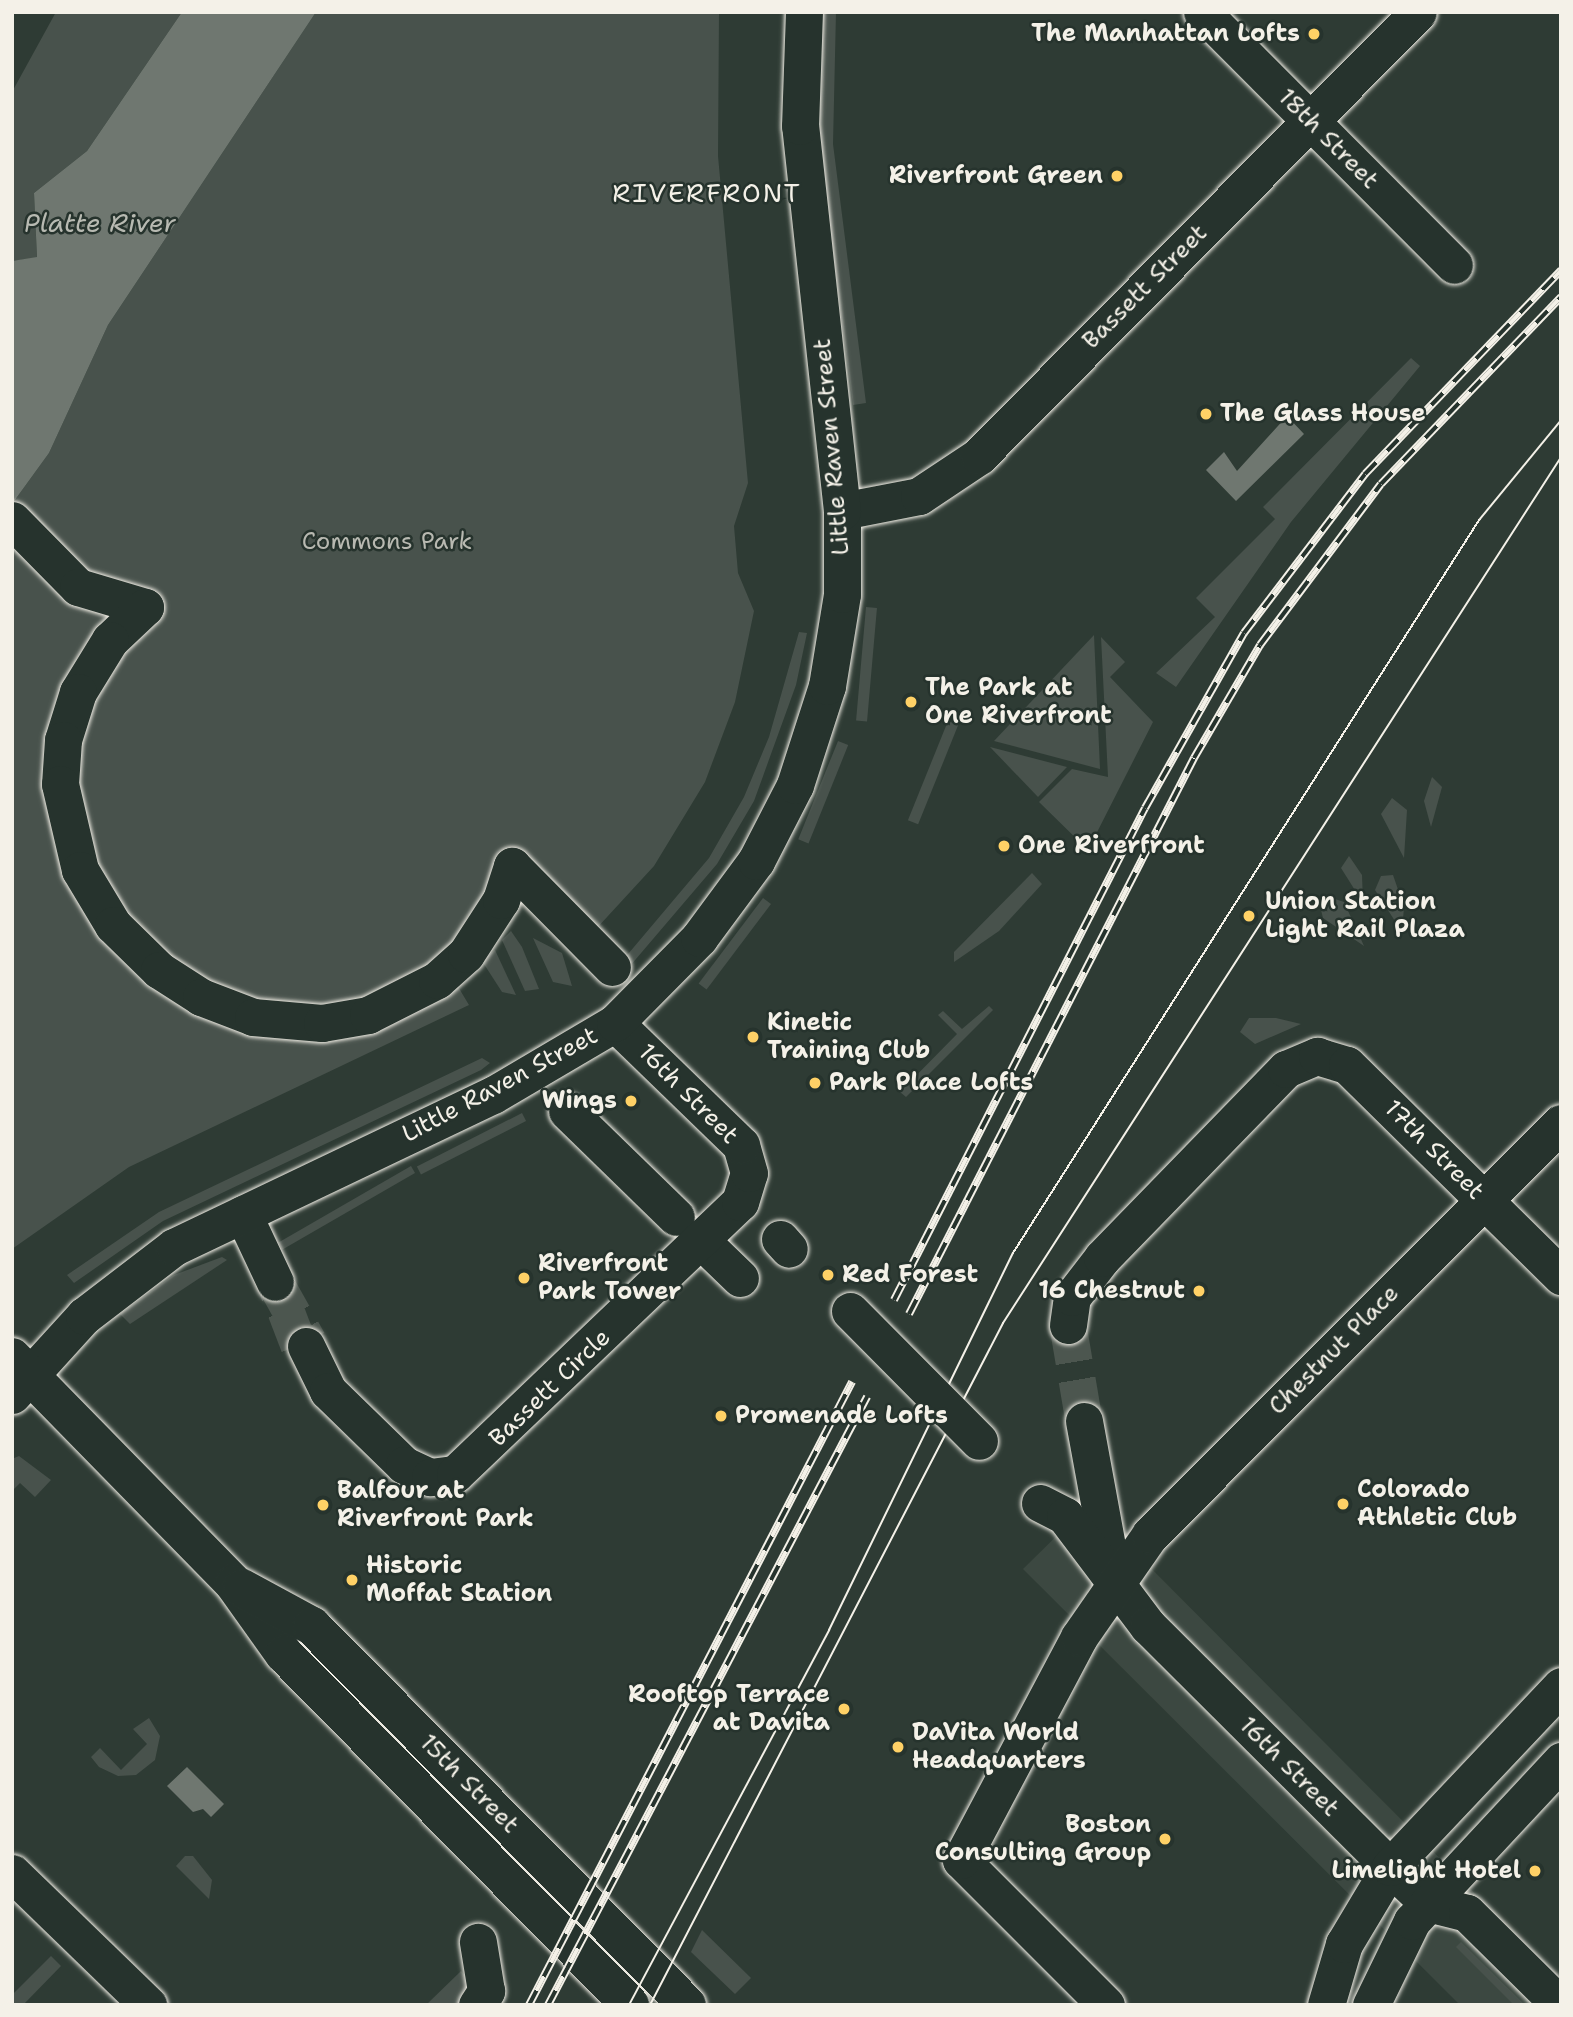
<!DOCTYPE html>
<html>
<head>
<meta charset="utf-8">
<style>
  body { margin:0 }
  #map { position:relative; width:1573px; height:2017px; overflow:hidden; background:#2e3b34; font-family:"Shantell Sans",sans-serif }
  div>[style] { position:absolute }
  [style*='--x'] { left:calc(var(--x)*1px); top:calc(var(--y)*1px); width:calc(var(--w)*1px); rotate:calc(var(--a)*1deg) }
  .built>* { inset:0; background:#3c4841 }
  .green>* { inset:0; background:#48524c; transform-origin:0 0 }
  .water>* { inset:0; background:#6f7770 }
  .minor-tunnel>* { height:37px; margin-top:-18.5px; transform-origin:0; background:repeating-linear-gradient(90deg,#4c564f 0 37px,transparent 0 55px) }
  .roads { filter:drop-shadow(0 0 2px #f4f1e8) drop-shadow(0 0 2px #f4f1e8) }
  .minor>* { height:37px; margin:-18.5px; padding:0 18.5px; transform-origin:18.5px; border-radius:18.5px; background:#26332d }
  .major>* { height:38px; margin:-19px; padding:0 19px; transform-origin:19px; border-radius:19px; background:#26332d }
  .tram>* { height:2px; margin:-1px; padding:0 1px; transform-origin:1px; border-radius:1px; background:#f4f1e8 }
  .rail>* { height:8px; margin-top:-4px; transform-origin:0; background:repeating-linear-gradient(90deg,#26332d 0 16px,#f4f1e8 0 32px); box-sizing:border-box; border-block:2px solid #f4f1e8 }
  .bridges { filter:drop-shadow(0 0 2px #f4f1e8) drop-shadow(0 0 2px #f4f1e8) }
  .minor-bridge>* { height:37px; margin:-18.5px; padding:0 18.5px; transform-origin:18.5px; border-radius:18.5px; background:#26332d }
  .dots>* { width:19px; height:19px; translate:-50% -50%; box-sizing:border-box; border:4px solid #26332d; border-radius:50% }
  span { translate:-50% -50%; white-space:nowrap; text-align:center; line-height:1.15; -webkit-text-stroke:5px #26332d; paint-order:stroke }
  .poi-label { font-size:24px; color:#f4f1e8; font-weight:700 }
  .right { translate:-100% -50%; text-align:right }
  .left { translate:0 -50%; text-align:left }
  .street-label { font-size:24px; color:#f4f1e8 }
  .park-label { font-size:24px; color:#b8b9b1 }
  .neighbourhood-label { font-size:26px; color:#f4f1e8; letter-spacing:2px }
  .water-label { font-size:26px; color:#b8bab2; font-style:italic }
  .frame { position:absolute; inset:0; border:14px solid #f4f1e8; pointer-events:none }
</style>
</head>
<body>
<div id="map">
  <div class="built">
    <i style="clip-path:polygon(1088px 1505px,1561px 1980px,1561px 2005px,1460px 2005px,1023px 1569px)"></i>
  </div>
  <div class="green">
    <i style="clip-path:polygon(56px 12px,182px 12px,87px 151px,34px 193px,37px 258px,12px 261px,12px 92px)"></i>
    <i style="clip-path:polygon(316px 12px,719px 12px,718px 156px,748px 483px,734px 526px,738px 573px,754px 611px,735px 702px,705px 782px,654px 866px,596px 929px,517px 864px,451px 975px,469px 1005px,129px 1167px,12px 1249px,12px 504px,49px 453px,108px 325px)"></i>
    <i style="clip-path:polygon(823px 12px,836px 12px,833px 144px,866px 403px,853px 405px,819px 145px)"></i>
    <i style="clip-path:polygon(1411px 358px,1420px 366px,1291px 522px,1176px 687px,1156px 673px,1215px 617px,1196px 598px,1275px 519px,1263px 507px)"></i>
    <i style="left:866px;top:607px;width:11px;height:114px;rotate:5deg"></i>
    <i style="clip-path:polygon(799px 632px,807px 633px,796px 685px,754px 801px,717px 864px,630px 966px,623px 960px,709px 858px,744px 797px,769px 737px)"></i>
    <i style="clip-path:polygon(1094px 635px,1100px 769px,994px 741px)"></i>
    <i style="clip-path:polygon(1101px 637px,1125px 662px,1110px 677px,1153px 722px,1088px 850px,1039px 802px,1072px 769px,1108px 777px)"></i>
    <i style="left:948px;top:721px;width:11px;height:107px;rotate:22deg"></i>
    <i style="left:838px;top:741px;width:11px;height:106px;rotate:22deg"></i>
    <i style="clip-path:polygon(990px 747px,1067px 767px,1038px 797px)"></i>
    <i style="clip-path:polygon(1432px 777px,1442px 787px,1431px 827px,1424px 801px)"></i>
    <i style="clip-path:polygon(1392px 798px,1407px 810px,1404px 858px,1381px 814px)"></i>
    <i style="clip-path:polygon(1349px 856px,1362px 875px,1363px 903px,1341px 868px)"></i>
    <i style="clip-path:polygon(1032px 873px,1042px 884px,999px 931px,954px 962px,954px 952px)"></i>
    <i style="clip-path:polygon(1393px 875px,1404px 907px,1402px 932px,1375px 890px,1381px 876px)"></i>
    <i style="clip-path:polygon(1329px 897px,1344px 902px,1364px 946px,1323px 918px,1320px 906px)"></i>
    <i style="left:763px;top:898px;width:10px;height:107px;rotate:37deg"></i>
    <i style="clip-path:polygon(511px 931px,522px 947px,539px 989px,525px 991px,502px 940px)"></i>
    <i style="clip-path:polygon(533px 938px,562px 953px,572px 986px,553px 982px)"></i>
    <i style="clip-path:polygon(495px 950px,516px 995px,502px 992px,482px 961px)"></i>
    <i style="clip-path:polygon(989px 1006px,993px 1010px,906px 1097px,900px 1092px,957px 1034px,938px 1015px,943px 1011px,962px 1029px)"></i>
    <i style="clip-path:polygon(1249px 1018px,1276px 1018px,1301px 1024px,1255px 1044px,1240px 1032px)"></i>
    <i style="clip-path:polygon(482px 1058px,490px 1063px,481px 1070px,163px 1221px,74px 1283px,67px 1275px,159px 1212px)"></i>
    <i style="left:522px;top:1113px;width:9px;height:118px;rotate:63deg"></i>
    <i style="left:411px;top:1166px;width:8px;height:153px;rotate:60deg"></i>
    <i style="clip-path:polygon(222px 1257px,227px 1260px,130px 1324px,120px 1314px,174px 1275px)"></i>
    <i style="clip-path:polygon(19px 1456px,51px 1480px,35px 1497px,20px 1483px,12px 1491px,12px 1459px)"></i>
    <i style="clip-path:polygon(149px 1718px,160px 1736px,155px 1760px,136px 1775px,118px 1776px,99px 1767px,91px 1757px,100px 1748px,121px 1770px,147px 1744px,133px 1729px)"></i>
    <i style="clip-path:polygon(185px 1856px,193px 1856px,212px 1880px,209px 1899px,176px 1866px)"></i>
    <i style="clip-path:polygon(702px 1930px,751px 1978px,735px 1994px,691px 1952px)"></i>
    <i style="clip-path:polygon(1461px 1942px,1525px 2005px,1514px 2005px,1456px 1947px)"></i>
    <i style="clip-path:polygon(51px 1956px,61px 1966px,23px 2005px,12px 2005px,12px 1995px)"></i>
    <i style="clip-path:polygon(461px 1971px,474px 1987px,463px 2005px,426px 2005px)"></i>
  </div>
  <div class="water">
    <i style="clip-path:polygon(182px 12px,316px 12px,108px 325px,49px 453px,12px 504px,12px 261px,37px 257px,34px 193px,87px 151px)"></i>
    <i style="clip-path:polygon(1287px 416px,1304px 434px,1236px 501px,1206px 470px,1224px 452px,1237px 471px)"></i>
    <i style="clip-path:polygon(187px 1767px,224px 1804px,211px 1817px,203px 1809px,193px 1812px,167px 1786px)"></i>
  </div>
  <div class="minor-tunnel">
    <i style="--x:275;--y:1282;--w:68;--a:60.8"></i>
    <i style="--x:308;--y:1341;--w:5;--a:112"></i>
    <i style="--x:306;--y:1346;--w:7;--a:-172"></i>
    <i style="--x:299;--y:1345;--w:67;--a:-110.9"></i>
    <i style="--x:1068;--y:1325;--w:97;--a:80.5"></i>
  </div>
  <div class="roads">
    <div class="minor">
      <i style="--x:1202;--y:12;--w:357;--a:45.1"></i>
      <i style="--x:842;--y:511;--w:78;--a:-11"></i>
      <i style="--x:919;--y:496;--w:72;--a:-33.7"></i>
      <i style="--x:979;--y:456;--w:624;--a:-45.32"></i>
      <i style="--x:12;--y:520;--w:94;--a:45.4"></i>
      <i style="--x:78;--y:587;--w:70;--a:16.6"></i>
      <i style="--x:145;--y:607;--w:48;--a:136.7"></i>
      <i style="--x:110;--y:640;--w:61;--a:121.6"></i>
      <i style="--x:78;--y:692;--w:50;--a:107.4"></i>
      <i style="--x:63;--y:740;--w:44;--a:93.9"></i>
      <i style="--x:60;--y:784;--w:88;--a:76.9"></i>
      <i style="--x:80;--y:870;--w:64;--a:59"></i>
      <i style="--x:113;--y:925;--w:64;--a:44.4"></i>
      <i style="--x:159;--y:970;--w:50;--a:32.7"></i>
      <i style="--x:201;--y:997;--w:56;--a:21"></i>
      <i style="--x:253;--y:1017;--w:69;--a:5"></i>
      <i style="--x:322;--y:1023;--w:47;--a:-9.9"></i>
      <i style="--x:368;--y:1015;--w:77;--a:-26.9"></i>
      <i style="--x:437;--y:980;--w:39;--a:-42"></i>
      <i style="--x:466;--y:954;--w:64;--a:-57.1"></i>
      <i style="--x:501;--y:900;--w:36;--a:-72"></i>
      <i style="--x:512;--y:866;--w:142;--a:45.3"></i>
      <i style="--x:567;--y:1111;--w:152;--a:44.2"></i>
      <i style="--x:243;--y:1214;--w:75;--a:64.8"></i>
      <i style="--x:780;--y:1239;--w:13;--a:48"></i>
      <i style="--x:714;--y:1253;--w:36;--a:44"></i>
      <i style="--x:1068;--y:1325;--w:28;--a:-82"></i>
      <i style="--x:1072;--y:1297;--w:49;--a:-52.4"></i>
      <i style="--x:1102;--y:1258;--w:264;--a:-45.8"></i>
      <i style="--x:1286;--y:1069;--w:34;--a:-23"></i>
      <i style="--x:1317;--y:1056;--w:31;--a:17"></i>
      <i style="--x:1347;--y:1065;--w:301;--a:44.6"></i>
      <i style="--x:306;--y:1346;--w:50;--a:63.9"></i>
      <i style="--x:328;--y:1391;--w:106;--a:44.2"></i>
      <i style="--x:404;--y:1465;--w:29;--a:25"></i>
      <i style="--x:430;--y:1477;--w:25;--a:-7"></i>
      <i style="--x:455;--y:1474;--w:394;--a:-43.7"></i>
      <i style="--x:740;--y:1202;--w:30;--a:-73"></i>
      <i style="--x:749;--y:1173;--w:29;--a:-106"></i>
      <i style="--x:741;--y:1145;--w:175;--a:-135.9"></i>
      <i style="--x:12;--y:1395;--w:107;--a:-47.7"></i>
      <i style="--x:84;--y:1316;--w:113;--a:-37.5"></i>
      <i style="--x:174;--y:1247;--w:353;--a:-25.5"></i>
      <i style="--x:493;--y:1095;--w:142;--a:-30.5"></i>
      <i style="--x:615;--y:1023;--w:120;--a:-45.3"></i>
      <i style="--x:699;--y:938;--w:96;--a:-53.5"></i>
      <i style="--x:756;--y:861;--w:85;--a:-62.8"></i>
      <i style="--x:795;--y:785;--w:104;--a:-72.1"></i>
      <i style="--x:827;--y:686;--w:93;--a:-80.7"></i>
      <i style="--x:842;--y:594;--w:83;--a:-90"></i>
      <i style="--x:842;--y:511;--w:387;--a:-96.2"></i>
      <i style="--x:800;--y:126;--w:114;--a:-88"></i>
      <i style="--x:1084;--y:1421;--w:155;--a:79.6"></i>
      <i style="--x:1040;--y:1503;--w:28;--a:27"></i>
      <i style="--x:1065;--y:1516;--w:138;--a:53"></i>
      <i style="--x:1148;--y:1626;--w:342;--a:44.9"></i>
      <i style="--x:1390;--y:1867;--w:52;--a:43.5"></i>
      <i style="--x:1428;--y:1903;--w:40;--a:14.4"></i>
      <i style="--x:1467;--y:1913;--w:131;--a:44.7"></i>
      <i style="--x:12;--y:1873;--w:190;--a:44.1"></i>
      <i style="--x:477;--y:2005;--w:17;--a:-57"></i>
      <i style="--x:486;--y:1991;--w:50;--a:-99.3"></i>
      <i style="--x:1106;--y:2005;--w:205;--a:-135"></i>
      <i style="--x:961;--y:1860;--w:252;--a:-62.1"></i>
      <i style="--x:1079;--y:1637;--w:124;--a:-55.2"></i>
      <i style="--x:1150;--y:1535;--w:582;--a:-45.07"></i>
      <i style="--x:1326;--y:2005;--w:64;--a:-73.6"></i>
      <i style="--x:1344;--y:1944;--w:90;--a:-59.1"></i>
      <i style="--x:1390;--y:1867;--w:249;--a:-46.6"></i>
      <i style="--x:1371;--y:2005;--w:93;--a:-64"></i>
      <i style="--x:1412;--y:1921;--w:219;--a:-47"></i>
    </div>
    <div class="major">
      <i style="--x:12;--y:1357;--w:318;--a:45.6"></i>
      <i style="--x:234;--y:1584;--w:86;--a:54.5"></i>
      <i style="--x:284;--y:1654;--w:493;--a:45.4"></i>
      <i style="--x:242;--y:1588;--w:80;--a:28.5"></i>
      <i style="--x:312;--y:1626;--w:533;--a:45.3"></i>
    </div>
  </div>
  <div class="tram">
    <i style="--x:629;--y:2005;--w:425;--a:-61.9"></i>
    <i style="--x:829;--y:1630;--w:420;--a:-64"></i>
    <i style="--x:1013;--y:1253;--w:869;--a:-57.55"></i>
    <i style="--x:1479;--y:520;--w:129;--a:-50.6"></i>
    <i style="--x:650;--y:2005;--w:768;--a:-62.63"></i>
    <i style="--x:1003;--y:1323;--w:1030;--a:-57.2"></i>
  </div>
  <div class="rail">
    <i style="--x:894;--y:1300;--w:552;--a:-62.97"></i>
    <i style="--x:1145;--y:808;--w:201;--a:-60.5"></i>
    <i style="--x:1244;--y:633;--w:200;--a:-52.7"></i>
    <i style="--x:1365;--y:474;--w:283;--a:-46.1"></i>
    <i style="--x:909;--y:1314;--w:625;--a:-62.86"></i>
    <i style="--x:1194;--y:758;--w:131;--a:-59.7"></i>
    <i style="--x:1260;--y:645;--w:201;--a:-53.1"></i>
    <i style="--x:1381;--y:484;--w:260;--a:-46.1"></i>
    <i style="--x:529;--y:2005;--w:702;--a:-62.6"></i>
    <i style="--x:548;--y:2005;--w:687;--a:-62.32"></i>
  </div>
  <div class="bridges">
    <div class="minor-bridge">
      <i style="--x:850;--y:1311;--w:183;--a:45.2"></i>
    </div>
  </div>
  <div class="dots">
    <i style="left:1314px;top:34px;background:#ffd166"></i>
    <i style="left:1117px;top:176px;background:#ffd166"></i>
    <i style="left:1206px;top:414px;background:#ffd166"></i>
    <i style="left:911px;top:702px;background:#ffd166"></i>
    <i style="left:1004px;top:846px;background:#ffd166"></i>
    <i style="left:1249px;top:916px;background:#ffd166"></i>
    <i style="left:753px;top:1037px;background:#ffd166"></i>
    <i style="left:815px;top:1083px;background:#ffd166"></i>
    <i style="left:631px;top:1101px;background:#ffd166"></i>
    <i style="left:828px;top:1275px;background:#ffd166"></i>
    <i style="left:524px;top:1278px;background:#ffd166"></i>
    <i style="left:1199px;top:1291px;background:#ffd166"></i>
    <i style="left:721px;top:1416px;background:#ffd166"></i>
    <i style="left:1343px;top:1504px;background:#ffd166"></i>
    <i style="left:323px;top:1505px;background:#ffd166"></i>
    <i style="left:352px;top:1580px;background:#ffd166"></i>
    <i style="left:844px;top:1709px;background:#ffd166"></i>
    <i style="left:898px;top:1747px;background:#ffd166"></i>
    <i style="left:1165px;top:1839px;background:#ffd166"></i>
    <i style="left:1535px;top:1871px;background:#ffd166"></i>
  </div>
  <div class="poi-label">
    <span class="right" style="left:1300px;top:34px">The Manhattan Lofts</span>
    <span class="right" style="left:1103px;top:176px">Riverfront Green</span>
    <span class="left" style="left:1220px;top:414px">The Glass House</span>
    <span class="left" style="left:925px;top:702px">The Park at<br>One Riverfront</span>
    <span class="left" style="left:1018px;top:846px">One Riverfront</span>
    <span class="left" style="left:1265px;top:916px">Union Station<br>Light Rail Plaza</span>
    <span class="left" style="left:767px;top:1037px">Kinetic<br>Training Club</span>
    <span class="left" style="left:829px;top:1083px">Park Place Lofts</span>
    <span class="right" style="left:617px;top:1101px">Wings</span>
    <span class="left" style="left:538px;top:1278px">Riverfront<br>Park Tower</span>
    <span class="left" style="left:842px;top:1275px">Red Forest</span>
    <span class="right" style="left:1185px;top:1291px">16 Chestnut</span>
    <span class="left" style="left:735px;top:1416px">Promenade Lofts</span>
    <span class="left" style="left:1357px;top:1504px">Colorado<br>Athletic Club</span>
    <span class="left" style="left:337px;top:1505px">Balfour at<br>Riverfront Park</span>
    <span class="left" style="left:366px;top:1580px">Historic<br>Moffat Station</span>
    <span class="right" style="left:830px;top:1709px">Rooftop Terrace<br>at Davita</span>
    <span class="left" style="left:912px;top:1747px">DaVita World<br>Headquarters</span>
    <span class="right" style="left:1151px;top:1839px">Boston<br>Consulting Group</span>
    <span class="right" style="left:1521px;top:1871px">Limelight Hotel</span>
  </div>
  <div class="street-label">
    <span style="left:1328px;top:139px;rotate:45deg">18th Street</span>
    <span style="left:1145px;top:287px;rotate:-45deg">Bassett Street</span>
    <span style="left:832px;top:447px;rotate:-95deg">Little Raven Street</span>
    <span style="left:500px;top:1085px;rotate:-28deg">Little Raven Street</span>
    <span style="left:688px;top:1094px;rotate:45deg">16th Street</span>
    <span style="left:1434px;top:1150px;rotate:45deg">17th Street</span>
    <span style="left:1334px;top:1350px;rotate:-45deg">Chestnut Place</span>
    <span style="left:550px;top:1388px;rotate:-44deg">Bassett Circle</span>
    <span style="left:1289px;top:1767px;rotate:45deg">16th Street</span>
    <span style="left:469px;top:1784px;rotate:45deg">15th Street</span>
  </div>
  <div class="park-label">
    <span style="left:387px;top:542px">Commons Park</span>
  </div>
  <div class="neighbourhood-label">
    <span style="left:707px;top:193px">RIVERFRONT</span>
  </div>
  <div class="water-label">
    <span style="left:100px;top:223px">Platte River</span>
  </div>
  <div class="frame"></div>
</div>
</body>
</html>
